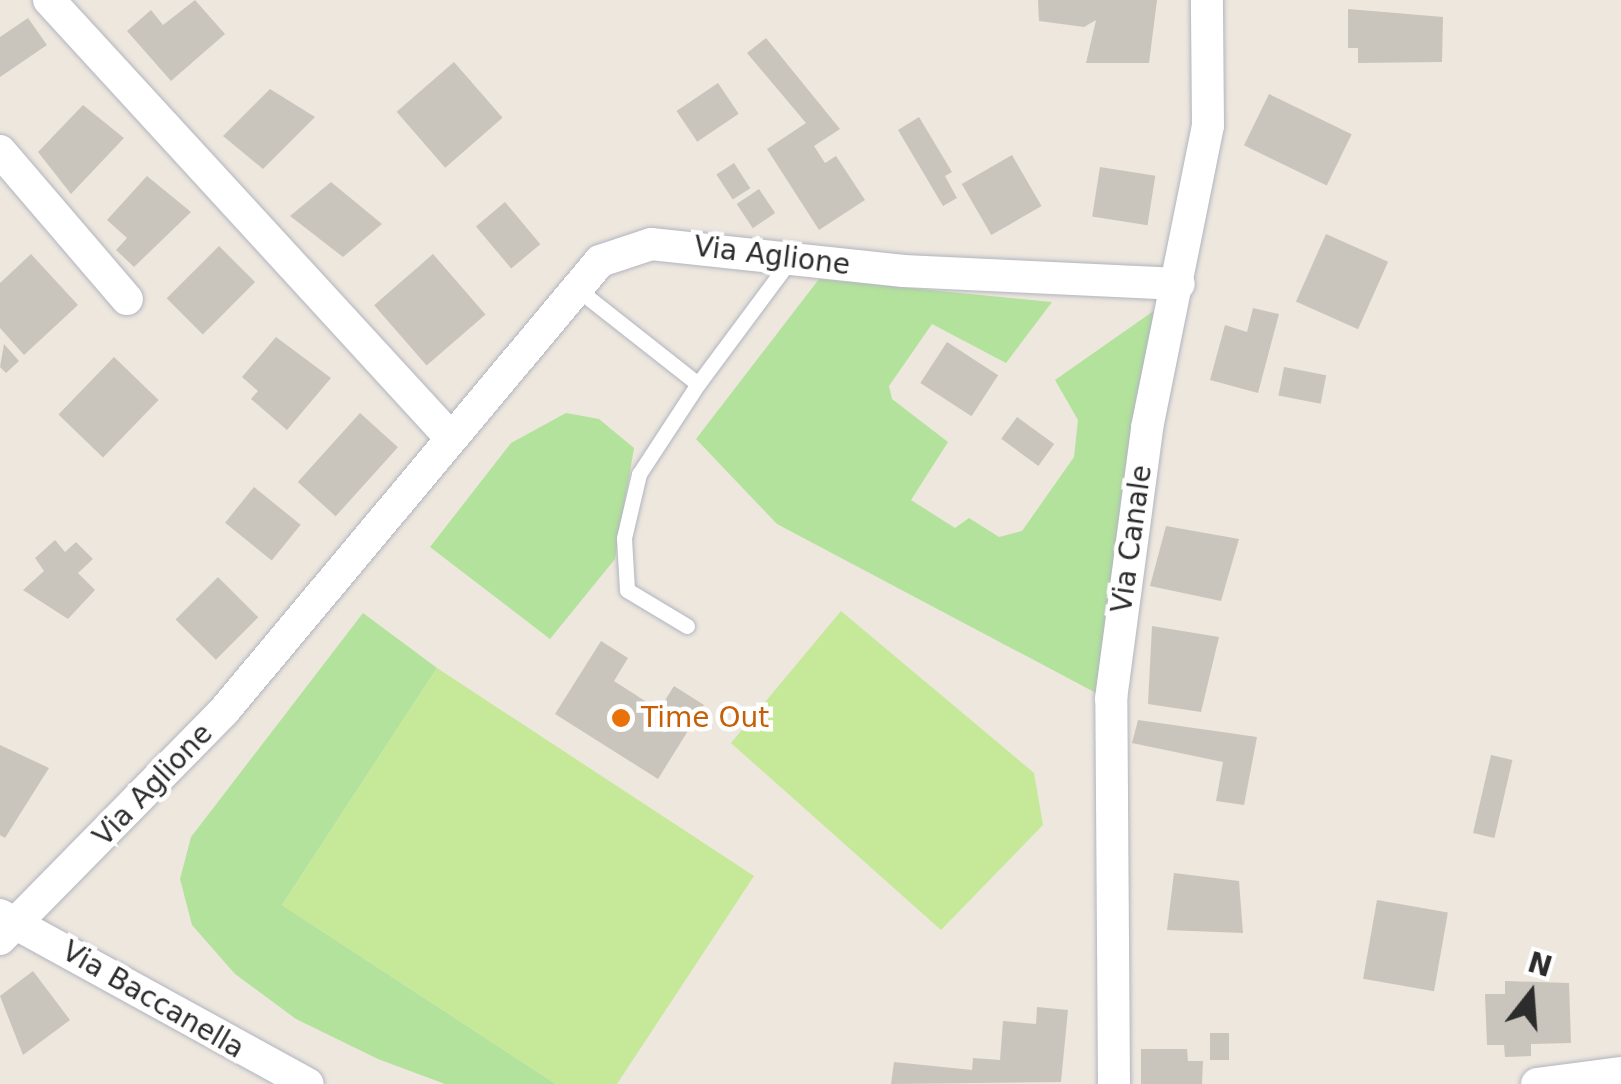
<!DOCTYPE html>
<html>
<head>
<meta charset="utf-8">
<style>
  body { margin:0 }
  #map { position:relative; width:1621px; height:1084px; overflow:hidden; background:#ede7de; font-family:"DejaVu Sans",sans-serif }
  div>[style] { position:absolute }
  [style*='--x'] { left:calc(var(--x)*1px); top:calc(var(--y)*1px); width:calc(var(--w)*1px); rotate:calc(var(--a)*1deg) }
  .green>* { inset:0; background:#b3e29c }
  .pitch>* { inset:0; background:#c5e998 }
  .building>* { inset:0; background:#c9c5bd; transform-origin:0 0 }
  .roads { filter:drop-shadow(0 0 2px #b2b4bf) drop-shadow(0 0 2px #b2b4bf) }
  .service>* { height:15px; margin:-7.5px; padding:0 7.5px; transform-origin:7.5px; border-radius:7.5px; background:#fff }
  .minor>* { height:32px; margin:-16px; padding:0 16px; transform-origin:16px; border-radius:16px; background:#fff }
  .dots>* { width:28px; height:28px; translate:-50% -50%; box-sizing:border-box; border:5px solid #fff; border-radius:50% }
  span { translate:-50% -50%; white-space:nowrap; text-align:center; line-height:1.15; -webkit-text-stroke:9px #fff; paint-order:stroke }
  .street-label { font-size:28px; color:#2c2c2c }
  .food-label { font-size:28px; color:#c56008 }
  .left { translate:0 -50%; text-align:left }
  .north { position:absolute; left:1481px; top:944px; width:100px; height:100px; -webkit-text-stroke:8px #fff; paint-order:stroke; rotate:17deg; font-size:28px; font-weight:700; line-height:40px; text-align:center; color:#2c2c2c }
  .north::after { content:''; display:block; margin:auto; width:35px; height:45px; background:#2c2c2c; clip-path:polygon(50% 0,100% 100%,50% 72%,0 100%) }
</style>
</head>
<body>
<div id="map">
  <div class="green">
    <i style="clip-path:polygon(819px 279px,1052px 302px,1006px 363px,932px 324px,889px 386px,892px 399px,948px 442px,911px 500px,955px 528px,969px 518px,999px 537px,1022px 531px,1074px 457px,1078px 420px,1055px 380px,1155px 310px,1098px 694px,777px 524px,696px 439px)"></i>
    <i style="clip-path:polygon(566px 413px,599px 419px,634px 448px,615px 559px,550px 639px,430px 547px,511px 443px)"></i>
    <i style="clip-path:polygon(363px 613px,437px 668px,282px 905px,556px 1084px,445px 1084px,378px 1059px,296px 1019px,235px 974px,192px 925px,180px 879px,191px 837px)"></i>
  </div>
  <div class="pitch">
    <i style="clip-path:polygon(841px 611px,1034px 773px,1043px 825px,941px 930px,731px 743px)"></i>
    <i style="clip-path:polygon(437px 668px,754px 876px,617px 1084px,556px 1084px,282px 905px)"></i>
  </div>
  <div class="building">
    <i style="clip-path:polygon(195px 0,225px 34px,171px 81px,127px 31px,151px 10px,163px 25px)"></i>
    <i style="clip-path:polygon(1038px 0,1157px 0,1149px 63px,1086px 63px,1096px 20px,1084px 27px,1039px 21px)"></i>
    <i style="clip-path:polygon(1348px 9px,1443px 17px,1442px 62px,1358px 63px,1358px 48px,1348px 48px)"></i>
    <i style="clip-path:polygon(28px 18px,47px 45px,0 77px,0 37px)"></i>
    <i style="clip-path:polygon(766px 38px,840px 129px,814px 146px,825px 163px,836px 156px,865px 200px,819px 230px,767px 149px,806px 123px,747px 53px)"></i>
    <i style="left:454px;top:62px;width:74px;height:76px;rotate:49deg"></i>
    <i style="left:718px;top:83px;width:37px;height:50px;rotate:56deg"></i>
    <i style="clip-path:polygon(270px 89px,315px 117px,263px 169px,223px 136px)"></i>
    <i style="left:1269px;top:94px;width:92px;height:57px;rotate:26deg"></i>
    <i style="clip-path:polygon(83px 105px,124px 138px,71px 194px,38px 152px)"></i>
    <i style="clip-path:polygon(919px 117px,952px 172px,945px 176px,957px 198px,943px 206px,898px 130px)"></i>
    <i style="left:1012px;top:155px;width:59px;height:58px;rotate:60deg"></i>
    <i style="left:734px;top:163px;width:30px;height:21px;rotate:57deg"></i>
    <i style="left:1100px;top:167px;width:56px;height:50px;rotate:9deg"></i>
    <i style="clip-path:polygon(147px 176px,191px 212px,134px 267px,116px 250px,127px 238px,107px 220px)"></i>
    <i style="clip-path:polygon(331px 182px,382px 224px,343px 257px,290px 216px)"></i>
    <i style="left:759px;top:189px;width:29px;height:27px;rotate:56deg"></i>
    <i style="left:505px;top:202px;width:55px;height:38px;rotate:50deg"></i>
    <i style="left:1326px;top:234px;width:68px;height:74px;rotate:24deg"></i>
    <i style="left:219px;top:246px;width:51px;height:74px;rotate:45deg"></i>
    <i style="clip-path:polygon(31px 254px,78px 305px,24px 355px,0 328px,0 283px)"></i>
    <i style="left:433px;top:254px;width:80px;height:78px;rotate:49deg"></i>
    <i style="clip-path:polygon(1253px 308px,1279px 314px,1258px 393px,1210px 380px,1225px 325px,1247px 332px)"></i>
    <i style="clip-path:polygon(276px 337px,331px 378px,287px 430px,251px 399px,258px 391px,242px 377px)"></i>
    <i style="left:947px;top:342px;width:61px;height:49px;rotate:33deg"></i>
    <i style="clip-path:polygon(4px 344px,19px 361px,6px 373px,0 367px)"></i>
    <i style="left:114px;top:357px;width:62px;height:80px;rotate:44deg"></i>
    <i style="left:1284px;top:367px;width:43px;height:29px;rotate:11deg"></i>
    <i style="left:360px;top:413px;width:51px;height:93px;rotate:42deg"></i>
    <i style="left:1017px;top:417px;width:46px;height:27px;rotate:36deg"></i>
    <i style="left:254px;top:487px;width:60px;height:46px;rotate:39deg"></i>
    <i style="clip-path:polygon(1166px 526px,1239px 539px,1221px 601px,1150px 586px)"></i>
    <i style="clip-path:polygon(55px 540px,65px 552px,76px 542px,93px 559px,78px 573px,95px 590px,68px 619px,23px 590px,44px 571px,35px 558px)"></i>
    <i style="left:218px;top:577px;width:57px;height:60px;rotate:45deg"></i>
    <i style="clip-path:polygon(1152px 626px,1219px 637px,1201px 712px,1148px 704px)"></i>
    <i style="clip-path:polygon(601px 641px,628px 658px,614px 681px,659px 710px,674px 686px,704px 705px,658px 779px,555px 714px)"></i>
    <i style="clip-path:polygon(1138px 720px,1257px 737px,1244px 805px,1216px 801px,1223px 762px,1132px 743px)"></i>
    <i style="clip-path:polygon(0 745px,49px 768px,5px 838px,0 835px)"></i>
    <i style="left:1491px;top:755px;width:22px;height:80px;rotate:13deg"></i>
    <i style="clip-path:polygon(1174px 873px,1239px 881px,1243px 933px,1167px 930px)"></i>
    <i style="left:1377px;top:900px;width:72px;height:80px;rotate:10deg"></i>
    <i style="clip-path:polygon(33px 971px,70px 1020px,23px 1055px,0 996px)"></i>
    <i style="clip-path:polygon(1505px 981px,1569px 983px,1571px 1043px,1531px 1044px,1531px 1056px,1505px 1057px,1504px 1045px,1487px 1045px,1485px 994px,1505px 994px)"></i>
    <i style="clip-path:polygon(1037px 1007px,1068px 1010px,1061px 1082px,891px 1084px,894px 1062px,972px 1070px,973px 1058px,1000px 1060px,1003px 1021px,1036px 1024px)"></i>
    <i style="left:1210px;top:1033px;width:19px;height:27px"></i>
    <i style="clip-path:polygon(1141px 1049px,1187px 1049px,1188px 1061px,1203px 1061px,1202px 1084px,1141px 1084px)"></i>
  </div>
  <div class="roads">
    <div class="service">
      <i style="--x:576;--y:288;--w:155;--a:38.2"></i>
      <i style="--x:698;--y:384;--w:154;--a:-53.4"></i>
      <i style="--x:687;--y:626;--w:70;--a:-149"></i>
      <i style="--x:627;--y:590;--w:52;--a:-93.3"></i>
      <i style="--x:624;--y:538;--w:66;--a:-76.8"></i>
      <i style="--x:639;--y:474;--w:108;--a:-56.8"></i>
    </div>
    <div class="minor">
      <i style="--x:49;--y:0;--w:593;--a:47.46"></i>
      <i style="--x:0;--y:151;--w:195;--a:49.4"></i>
      <i style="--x:0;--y:915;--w:351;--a:28.8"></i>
      <i style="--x:0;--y:939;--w:320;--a:-45.5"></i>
      <i style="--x:224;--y:711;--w:586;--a:-50.12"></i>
      <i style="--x:600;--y:261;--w:54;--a:-18.4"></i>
      <i style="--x:651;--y:244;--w:254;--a:6.1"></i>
      <i style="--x:904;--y:271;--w:275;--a:2.7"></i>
      <i style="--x:1114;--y:1084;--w:385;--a:-90.4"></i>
      <i style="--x:1111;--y:699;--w:273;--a:-82.4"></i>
      <i style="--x:1147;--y:428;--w:308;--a:-78.6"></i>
      <i style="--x:1208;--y:126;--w:126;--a:-90.5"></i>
      <i style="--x:1537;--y:1084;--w:85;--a:-7.5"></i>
    </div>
  </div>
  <div class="dots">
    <i style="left:621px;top:718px;background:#e8710a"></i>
  </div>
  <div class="street-label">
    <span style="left:772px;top:256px;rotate:7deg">Via Aglione</span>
    <span style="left:1132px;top:539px;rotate:-82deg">Via Canale</span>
    <span style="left:153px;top:785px;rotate:-46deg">Via Aglione</span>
    <span style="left:153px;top:1000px;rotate:30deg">Via Baccanella</span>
  </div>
  <div class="food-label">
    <span class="left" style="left:641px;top:718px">Time Out</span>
  </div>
  <div class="north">N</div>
</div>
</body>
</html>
